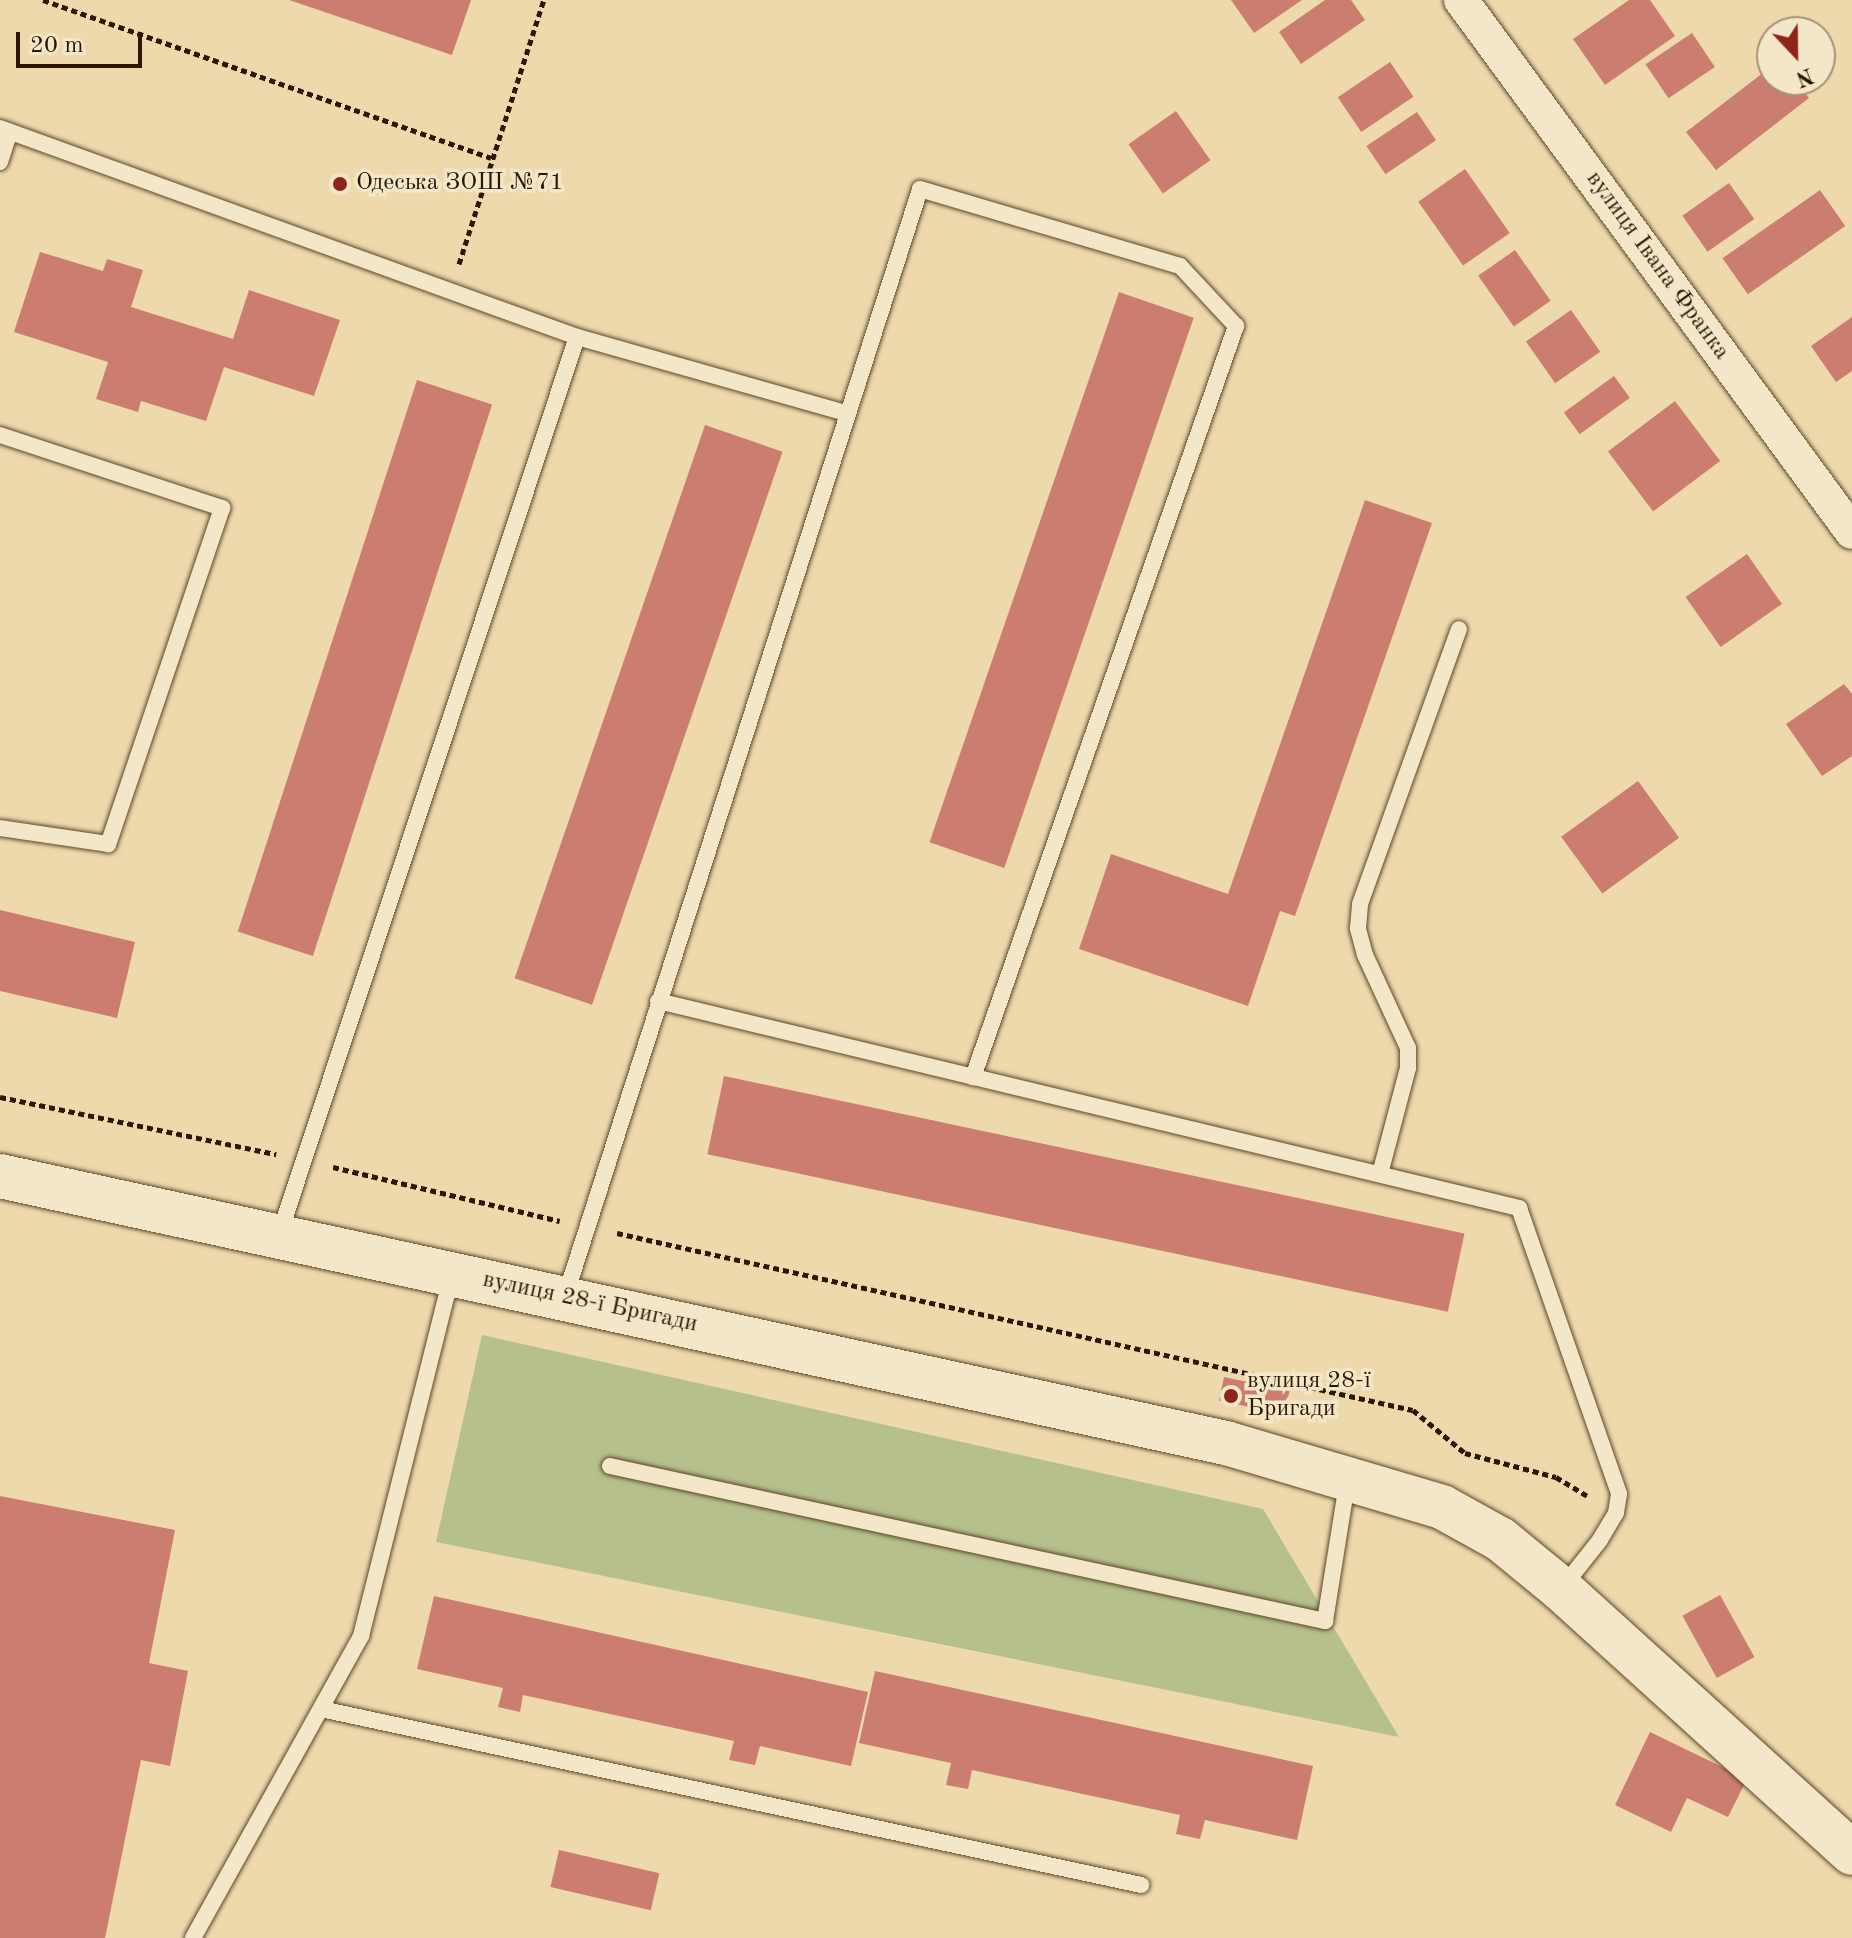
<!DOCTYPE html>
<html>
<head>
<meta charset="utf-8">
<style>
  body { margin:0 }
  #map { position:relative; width:1852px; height:1938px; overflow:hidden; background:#eed9ac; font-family:"Old Standard TT",serif }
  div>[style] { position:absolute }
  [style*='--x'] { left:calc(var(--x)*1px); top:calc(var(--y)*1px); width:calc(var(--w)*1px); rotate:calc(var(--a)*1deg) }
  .green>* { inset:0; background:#b5c08c }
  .building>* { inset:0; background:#cb7e6f; transform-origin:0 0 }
  .path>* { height:5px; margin-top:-2.5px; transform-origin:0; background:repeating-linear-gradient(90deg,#2b1600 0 6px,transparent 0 10px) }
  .roads { filter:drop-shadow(0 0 2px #5c472b) drop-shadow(0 0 2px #5c472b) }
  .lane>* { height:16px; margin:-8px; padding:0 8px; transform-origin:8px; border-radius:8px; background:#f4e6c9 }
  .street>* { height:34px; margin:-17px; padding:0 17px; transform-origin:17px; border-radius:17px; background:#f4e6c9 }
  .secondary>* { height:44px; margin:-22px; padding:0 22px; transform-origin:22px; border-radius:22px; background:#f4e6c9 }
  .dots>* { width:22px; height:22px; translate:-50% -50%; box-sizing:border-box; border:4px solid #f4e6c9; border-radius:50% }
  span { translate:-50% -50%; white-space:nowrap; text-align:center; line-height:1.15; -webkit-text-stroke:7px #f4e6c9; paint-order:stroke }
  .poi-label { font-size:24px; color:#2b1600 }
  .left { translate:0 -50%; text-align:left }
  .street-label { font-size:24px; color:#2b1600 }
  .north { position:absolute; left:1756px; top:16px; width:80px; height:80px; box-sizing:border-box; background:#f4e6c9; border:2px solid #a49379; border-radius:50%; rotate:158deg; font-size:22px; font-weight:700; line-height:32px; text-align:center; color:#2b1600 }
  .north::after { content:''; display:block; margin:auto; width:28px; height:36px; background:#8f2418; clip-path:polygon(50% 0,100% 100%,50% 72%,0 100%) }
  .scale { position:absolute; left:16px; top:32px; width:126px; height:36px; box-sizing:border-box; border:4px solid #2b1600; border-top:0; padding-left:10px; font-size:24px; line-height:28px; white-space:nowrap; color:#2b1600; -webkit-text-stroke:6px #f4e6c9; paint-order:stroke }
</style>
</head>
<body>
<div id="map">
  <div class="green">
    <i style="clip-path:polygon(482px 1335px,1263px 1509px,1399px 1737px,436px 1542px)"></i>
  </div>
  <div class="building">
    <i style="clip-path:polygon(289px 0,471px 0,452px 55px)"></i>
    <i style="clip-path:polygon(1231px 0,1302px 0,1254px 33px)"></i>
    <i style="clip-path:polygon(1325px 0,1351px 0,1365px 20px,1301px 64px,1279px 32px)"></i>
    <i style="clip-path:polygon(1629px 0,1650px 0,1675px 36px,1605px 85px,1573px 39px)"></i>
    <i style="left:1692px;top:33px;width:41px;height:56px;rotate:56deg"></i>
    <i style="left:1390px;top:62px;width:42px;height:63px;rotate:56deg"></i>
    <i style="clip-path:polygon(1772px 66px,1772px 80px,1795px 80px,1809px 98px,1716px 170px,1686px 132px)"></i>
    <i style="left:1176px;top:111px;width:60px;height:58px;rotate:55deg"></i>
    <i style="left:1417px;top:112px;width:34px;height:61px;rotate:56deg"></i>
    <i style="left:1465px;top:169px;width:78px;height:57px;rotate:55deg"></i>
    <i style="left:1729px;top:183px;width:44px;height:57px;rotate:55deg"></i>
    <i style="left:1820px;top:190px;width:44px;height:119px;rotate:55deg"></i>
    <i style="left:1515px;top:250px;width:62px;height:45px;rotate:55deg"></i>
    <i style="clip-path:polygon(40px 252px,103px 271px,107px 259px,143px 270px,131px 307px,233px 339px,249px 290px,340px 320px,314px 396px,224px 367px,206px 421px,141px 401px,138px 412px,96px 399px,108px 362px,14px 332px)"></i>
    <i style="left:1119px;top:292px;width:79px;height:582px;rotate:19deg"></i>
    <i style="left:1571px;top:310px;width:51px;height:55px;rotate:55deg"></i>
    <i style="clip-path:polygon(1852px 317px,1852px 371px,1836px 382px,1811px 346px)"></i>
    <i style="left:1614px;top:376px;width:27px;height:62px;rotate:54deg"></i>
    <i style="left:417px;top:380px;width:79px;height:580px;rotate:18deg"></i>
    <i style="left:1675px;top:401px;width:75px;height:84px;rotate:53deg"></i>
    <i style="left:705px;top:425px;width:82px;height:585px;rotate:19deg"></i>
    <i style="clip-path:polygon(1365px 500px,1432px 523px,1295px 916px,1280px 911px,1248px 1006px,1079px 949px,1111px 854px,1228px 894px)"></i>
    <i style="left:1747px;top:554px;width:61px;height:75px;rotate:55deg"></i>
    <i style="clip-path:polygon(1844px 684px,1852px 694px,1852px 756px,1822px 776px,1786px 724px)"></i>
    <i style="left:1638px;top:781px;width:70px;height:95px;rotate:54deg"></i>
    <i style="clip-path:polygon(0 910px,135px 942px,117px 1018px,0 991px)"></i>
    <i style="left:724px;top:1076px;width:757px;height:80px;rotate:12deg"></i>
    <i style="left:1224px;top:1377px;width:67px;height:24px;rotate:12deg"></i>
    <i style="clip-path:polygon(0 1496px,175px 1530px,149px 1663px,188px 1671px,170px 1766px,141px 1760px,105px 1938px,0 1938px)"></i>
    <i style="left:1720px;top:1595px;width:71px;height:43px;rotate:61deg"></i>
    <i style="clip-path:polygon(434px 1596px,868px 1692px,851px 1766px,760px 1746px,755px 1765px,729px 1760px,734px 1741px,523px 1695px,520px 1712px,498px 1707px,503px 1688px,417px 1669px)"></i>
    <i style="clip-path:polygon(875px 1671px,1313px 1766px,1297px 1840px,1205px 1820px,1200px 1839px,1176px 1834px,1180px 1815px,972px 1770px,968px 1789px,946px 1785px,951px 1763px,859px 1743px)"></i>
    <i style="clip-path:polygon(1650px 1732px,1747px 1779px,1728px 1817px,1687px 1798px,1671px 1832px,1615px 1805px)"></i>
    <i style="left:559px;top:1850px;width:103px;height:38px;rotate:13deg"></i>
  </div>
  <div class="path">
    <i style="--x:43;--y:0;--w:475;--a:19.4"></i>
    <i style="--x:459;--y:264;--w:277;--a:-72.2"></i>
    <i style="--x:0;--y:1097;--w:282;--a:11.7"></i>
    <i style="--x:333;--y:1167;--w:233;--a:13.4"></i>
    <i style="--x:617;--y:1233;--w:815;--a:12.54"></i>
    <i style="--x:1413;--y:1410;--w:67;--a:39.6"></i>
    <i style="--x:1465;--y:1453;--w:94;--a:14.8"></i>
    <i style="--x:1556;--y:1477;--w:37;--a:31"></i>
  </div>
  <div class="roads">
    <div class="lane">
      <i style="--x:0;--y:128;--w:614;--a:19.91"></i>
      <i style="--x:577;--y:337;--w:279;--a:15.8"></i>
      <i style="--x:0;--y:162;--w:32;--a:-72"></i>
      <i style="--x:0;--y:435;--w:234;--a:18.2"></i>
      <i style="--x:222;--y:508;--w:355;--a:108.7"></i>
      <i style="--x:108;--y:844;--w:109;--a:-171.6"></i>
      <i style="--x:658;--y:1001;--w:886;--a:13.52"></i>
      <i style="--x:1519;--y:1208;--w:303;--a:70.7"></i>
      <i style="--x:1619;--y:1494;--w:19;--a:99"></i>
      <i style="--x:1616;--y:1513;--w:31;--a:121"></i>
      <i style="--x:1600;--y:1540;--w:61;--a:128.4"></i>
      <i style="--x:1380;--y:1174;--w:110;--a:-75.2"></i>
      <i style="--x:1408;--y:1068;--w:20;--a:-90"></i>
      <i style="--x:1408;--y:1048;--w:102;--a:-114.8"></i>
      <i style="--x:1365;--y:955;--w:28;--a:-105"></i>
      <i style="--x:1358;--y:928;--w:24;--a:-85"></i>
      <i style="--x:1360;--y:904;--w:292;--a:-70.2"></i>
      <i style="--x:279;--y:1235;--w:946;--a:-71.64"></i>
      <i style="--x:565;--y:1297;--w:1163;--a:-72.23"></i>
      <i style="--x:920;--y:189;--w:271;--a:16.5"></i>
      <i style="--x:1180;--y:266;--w:82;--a:47"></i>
      <i style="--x:1236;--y:326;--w:796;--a:109.3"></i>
      <i style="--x:610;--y:1466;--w:732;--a:12.23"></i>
      <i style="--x:1325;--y:1621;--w:140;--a:-80.9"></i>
      <i style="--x:321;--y:1709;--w:839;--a:12.11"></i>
      <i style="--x:193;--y:1938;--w:346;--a:-60.9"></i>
      <i style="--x:361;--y:1636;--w:372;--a:-75.9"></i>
    </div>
    <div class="street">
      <i style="--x:1461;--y:0;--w:660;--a:53.69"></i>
    </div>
    <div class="secondary">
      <i style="--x:0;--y:1176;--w:1255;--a:12.29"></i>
      <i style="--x:1226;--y:1443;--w:225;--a:16.5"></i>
      <i style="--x:1442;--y:1507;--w:66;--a:28.9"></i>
      <i style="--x:1500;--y:1539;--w:79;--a:39.3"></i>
      <i style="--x:1561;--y:1589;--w:393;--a:42.2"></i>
    </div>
  </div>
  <div class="dots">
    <i style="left:340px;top:184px;background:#8f2418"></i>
    <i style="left:1231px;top:1396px;background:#8f2418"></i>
  </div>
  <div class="poi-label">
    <span class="left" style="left:356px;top:184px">Одеська ЗОШ №71</span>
    <span class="left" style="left:1247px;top:1396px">вулиця 28-ї<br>Бригади</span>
  </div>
  <div class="street-label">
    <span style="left:1657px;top:266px;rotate:54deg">вулиця Івана Франка</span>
    <span style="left:590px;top:1303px;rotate:12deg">вулиця 28-ї Бригади</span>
  </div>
  <div class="north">N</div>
  <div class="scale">20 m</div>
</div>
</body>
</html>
